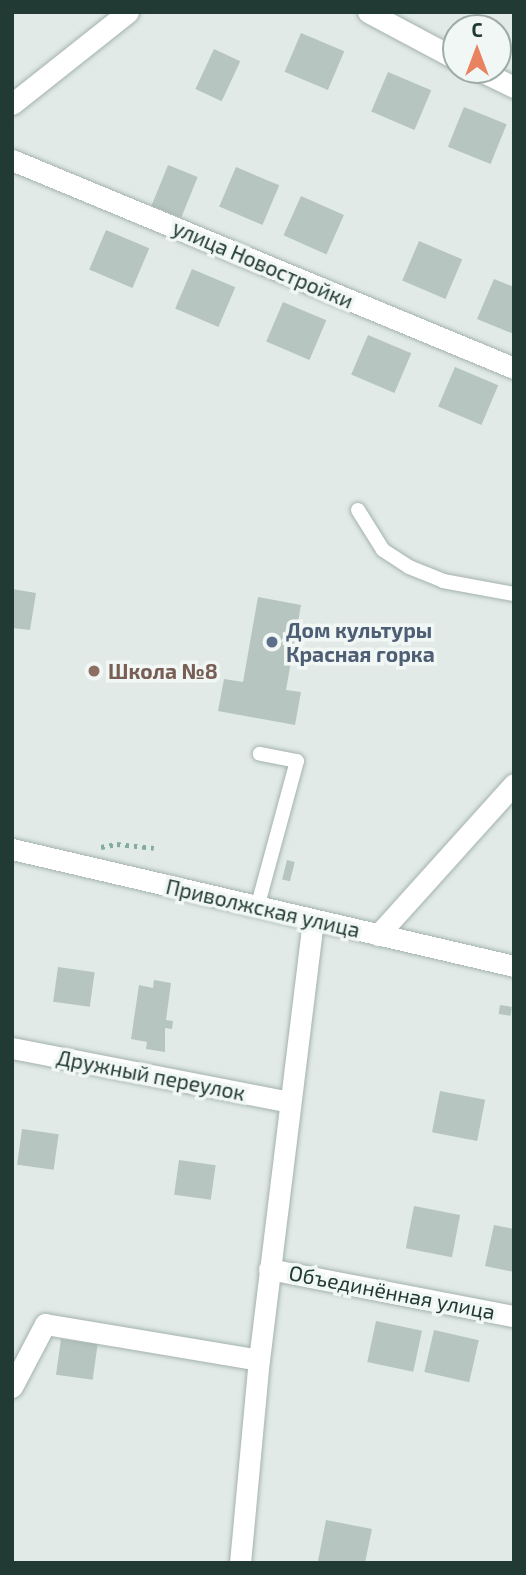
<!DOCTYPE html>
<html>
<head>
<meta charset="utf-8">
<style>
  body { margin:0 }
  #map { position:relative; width:526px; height:1575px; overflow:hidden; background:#e1eae6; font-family:"Exo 2",sans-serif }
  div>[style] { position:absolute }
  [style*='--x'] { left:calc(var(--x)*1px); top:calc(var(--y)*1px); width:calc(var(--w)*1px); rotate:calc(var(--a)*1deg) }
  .building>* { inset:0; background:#b6c5bf; transform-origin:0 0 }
  .path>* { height:4.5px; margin-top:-2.25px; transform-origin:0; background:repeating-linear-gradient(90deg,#83ac9f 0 3.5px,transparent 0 8.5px) }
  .roads { filter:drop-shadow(0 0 2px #a4b2ad) drop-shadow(0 0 2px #a4b2ad) }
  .lane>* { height:14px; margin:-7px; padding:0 7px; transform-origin:7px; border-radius:7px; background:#fff }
  .street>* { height:21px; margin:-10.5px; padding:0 10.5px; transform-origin:10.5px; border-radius:10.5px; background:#fff }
  .secondary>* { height:21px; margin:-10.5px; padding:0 10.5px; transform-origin:10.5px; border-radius:10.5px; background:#fff }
  .dots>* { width:19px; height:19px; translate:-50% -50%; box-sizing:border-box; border:4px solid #f1f7f4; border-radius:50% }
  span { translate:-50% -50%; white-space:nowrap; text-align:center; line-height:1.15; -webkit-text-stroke:7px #f1f7f4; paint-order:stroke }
  .street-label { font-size:21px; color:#223a34 }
  .service-label { font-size:21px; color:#4e5e75; font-weight:700 }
  .left { translate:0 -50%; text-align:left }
  .education-label { font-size:21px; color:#785e54; font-weight:700 }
  .frame { position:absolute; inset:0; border:14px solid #223a34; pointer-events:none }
  .north { position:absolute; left:442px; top:14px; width:70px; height:70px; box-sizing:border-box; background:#f1f7f4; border:2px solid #9eaba7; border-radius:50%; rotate:0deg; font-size:19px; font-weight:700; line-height:28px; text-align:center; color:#223a34 }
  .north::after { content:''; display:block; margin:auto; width:24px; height:32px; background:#e98260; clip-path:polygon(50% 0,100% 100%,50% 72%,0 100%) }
</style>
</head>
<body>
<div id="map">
  <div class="building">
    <i style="left:301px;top:33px;width:47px;height:42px;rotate:23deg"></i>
    <i style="left:214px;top:49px;width:29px;height:44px;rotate:25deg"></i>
    <i style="left:388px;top:72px;width:47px;height:43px;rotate:23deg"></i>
    <i style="left:464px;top:107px;width:46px;height:43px;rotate:22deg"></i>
    <i style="left:168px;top:165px;width:32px;height:44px;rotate:22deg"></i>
    <i style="left:236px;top:167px;width:47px;height:43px;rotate:23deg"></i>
    <i style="left:301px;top:196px;width:47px;height:43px;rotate:24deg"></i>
    <i style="left:106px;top:230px;width:47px;height:43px;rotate:23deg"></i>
    <i style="left:419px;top:241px;width:47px;height:43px;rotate:23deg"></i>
    <i style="left:192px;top:269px;width:47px;height:43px;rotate:23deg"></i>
    <i style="clip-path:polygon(494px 279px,514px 287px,514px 334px,477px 319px)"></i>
    <i style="left:283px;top:302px;width:47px;height:43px;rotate:23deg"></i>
    <i style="left:368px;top:335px;width:47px;height:43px;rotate:23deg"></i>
    <i style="left:455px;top:367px;width:47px;height:43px;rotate:23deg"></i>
    <i style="clip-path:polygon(12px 589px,36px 593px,30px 630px,12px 628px)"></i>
    <i style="clip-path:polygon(258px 597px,301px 605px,286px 690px,301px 692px,295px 725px,218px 711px,224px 679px,243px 682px)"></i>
    <i style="left:287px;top:860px;width:8px;height:20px;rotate:14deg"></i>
    <i style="left:58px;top:967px;width:37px;height:35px;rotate:8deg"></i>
    <i style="clip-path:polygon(154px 980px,171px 983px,166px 1020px,173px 1021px,172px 1029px,165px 1028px,165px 1052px,146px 1049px,147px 1042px,131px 1039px,139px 985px,153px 988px)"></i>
    <i style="left:500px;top:1005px;width:12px;height:9px;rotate:9deg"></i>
    <i style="left:440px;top:1091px;width:46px;height:42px;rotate:11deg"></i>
    <i style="left:22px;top:1129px;width:37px;height:36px;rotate:8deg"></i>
    <i style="left:179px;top:1160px;width:37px;height:35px;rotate:8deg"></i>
    <i style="left:414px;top:1206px;width:47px;height:43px;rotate:11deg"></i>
    <i style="clip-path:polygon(494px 1225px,514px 1229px,514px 1272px,485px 1266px)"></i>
    <i style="left:376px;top:1321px;width:47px;height:42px;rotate:12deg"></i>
    <i style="left:434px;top:1330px;width:46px;height:43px;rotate:13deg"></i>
    <i style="left:61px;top:1339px;width:37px;height:36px;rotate:8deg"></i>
    <i style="clip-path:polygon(326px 1520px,372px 1529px,365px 1563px,318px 1561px)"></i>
  </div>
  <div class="path">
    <i style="--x:101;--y:847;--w:16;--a:-11"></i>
    <i style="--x:117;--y:844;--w:37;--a:6"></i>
  </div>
  <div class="roads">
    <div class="lane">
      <i style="--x:358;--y:510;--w:47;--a:58"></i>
      <i style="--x:383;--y:550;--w:31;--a:33"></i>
      <i style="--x:409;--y:567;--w:37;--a:22"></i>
      <i style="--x:443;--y:581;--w:72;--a:10.4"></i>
      <i style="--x:257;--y:908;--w:152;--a:-74.8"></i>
      <i style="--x:297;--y:761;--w:38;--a:-169"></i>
    </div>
    <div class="street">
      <i style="--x:368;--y:12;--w:100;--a:28.1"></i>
      <i style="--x:479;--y:70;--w:39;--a:26"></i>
      <i style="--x:12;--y:104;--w:148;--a:-38.4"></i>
      <i style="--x:12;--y:160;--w:543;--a:22.51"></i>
      <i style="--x:378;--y:935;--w:203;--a:-48"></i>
      <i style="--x:12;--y:1048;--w:282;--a:11"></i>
      <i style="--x:269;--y:1269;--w:249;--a:10.9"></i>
      <i style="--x:12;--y:1387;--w:71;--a:-62.4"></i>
      <i style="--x:45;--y:1324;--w:217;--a:9.5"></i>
      <i style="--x:240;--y:1563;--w:204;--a:-84.7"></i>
      <i style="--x:259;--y:1360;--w:442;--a:-83"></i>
    </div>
    <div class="secondary">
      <i style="--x:12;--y:849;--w:515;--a:13.12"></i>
    </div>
  </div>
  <div class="dots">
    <i style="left:272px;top:642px;background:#5c6f8a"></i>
    <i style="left:94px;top:671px;background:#8d6e63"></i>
  </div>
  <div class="street-label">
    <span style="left:263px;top:264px;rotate:23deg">улица Новостройки</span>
    <span style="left:263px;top:908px;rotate:13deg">Приволжская улица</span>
    <span style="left:151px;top:1075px;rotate:11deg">Дружный переулок</span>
    <span style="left:392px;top:1292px;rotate:11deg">Объединённая улица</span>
  </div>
  <div class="service-label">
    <span class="left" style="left:286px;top:642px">Дом культуры<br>Красная горка</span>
  </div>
  <div class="education-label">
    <span class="left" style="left:108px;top:671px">Школа №8</span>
  </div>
  <div class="frame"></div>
  <div class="north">С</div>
</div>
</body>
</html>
